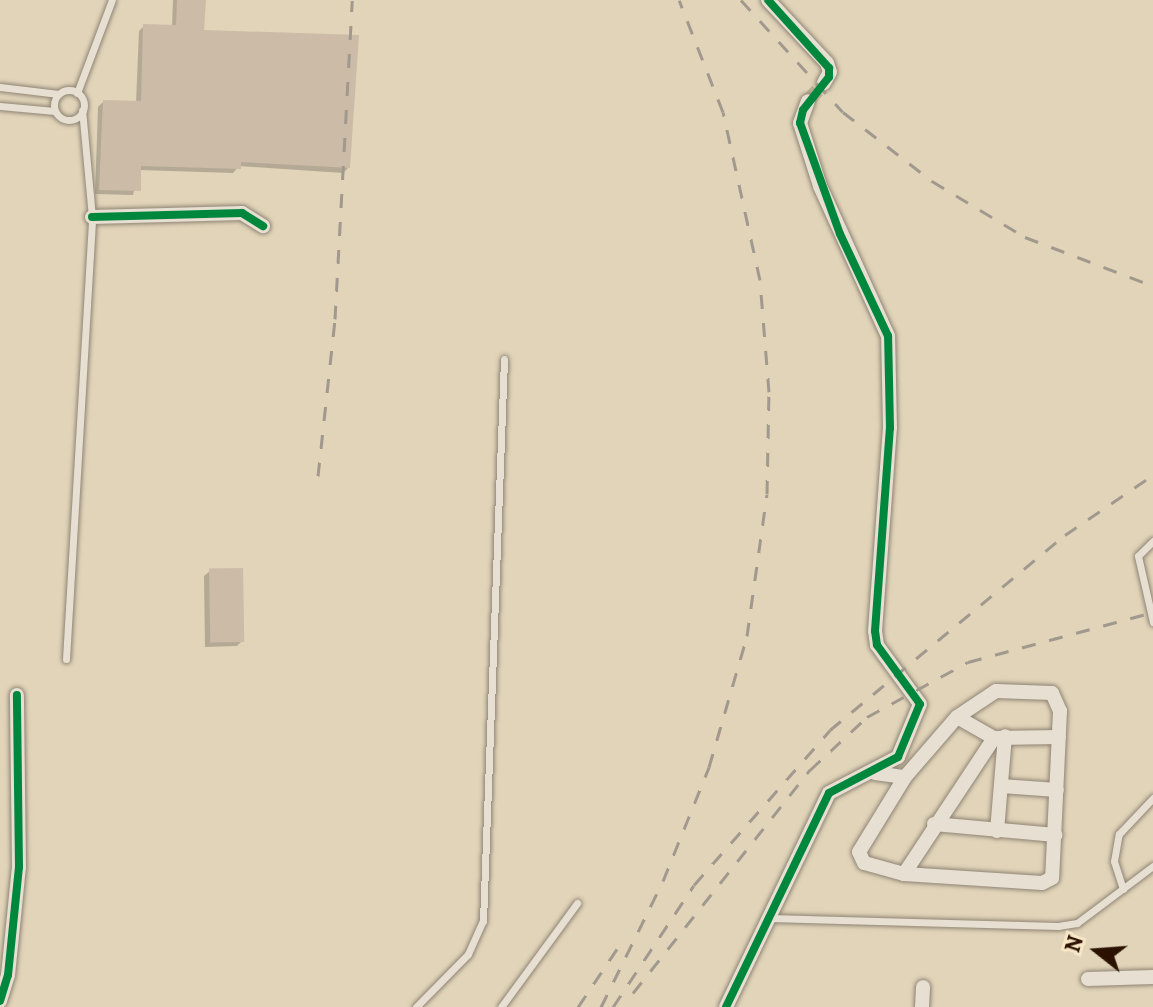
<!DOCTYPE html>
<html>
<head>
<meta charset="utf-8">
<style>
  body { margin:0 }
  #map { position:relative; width:1153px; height:1007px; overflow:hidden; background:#e1d4b9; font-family:Alegreya,serif }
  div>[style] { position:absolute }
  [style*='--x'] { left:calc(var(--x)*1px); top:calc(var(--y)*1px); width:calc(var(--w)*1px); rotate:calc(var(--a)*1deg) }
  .shadow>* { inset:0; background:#0003 }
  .building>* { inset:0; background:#ccbba6; transform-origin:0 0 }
  .minor-tunnel>* { height:14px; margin-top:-7px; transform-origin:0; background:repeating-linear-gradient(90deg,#bdad94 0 14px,transparent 0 21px) }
  .roads { filter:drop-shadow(0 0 2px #8f8474) drop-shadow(0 0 2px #8f8474) }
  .service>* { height:7px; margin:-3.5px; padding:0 3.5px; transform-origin:3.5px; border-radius:3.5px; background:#e6dfd2 }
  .service>.ring { margin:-3.5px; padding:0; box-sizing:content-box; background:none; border:7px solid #e6dfd2; border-radius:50% }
  .minor>* { height:14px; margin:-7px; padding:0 7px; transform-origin:7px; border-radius:7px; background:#e6dfd2 }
  .rail>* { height:3px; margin-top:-1.5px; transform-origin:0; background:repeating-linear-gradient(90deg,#a1998e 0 14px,transparent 0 28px) }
  .cycleway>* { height:8px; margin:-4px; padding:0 4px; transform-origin:4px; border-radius:4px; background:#00873e }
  span { translate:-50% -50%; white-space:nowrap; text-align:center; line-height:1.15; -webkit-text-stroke:6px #f7e7c6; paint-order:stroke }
  .north { position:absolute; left:1057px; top:911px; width:80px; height:80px; -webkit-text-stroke:6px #f7e7c6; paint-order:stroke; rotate:287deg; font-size:22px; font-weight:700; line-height:32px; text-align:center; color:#2b1100 }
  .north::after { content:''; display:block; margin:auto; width:28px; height:36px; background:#2b1100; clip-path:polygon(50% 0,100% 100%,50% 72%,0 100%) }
</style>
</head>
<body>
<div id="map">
  <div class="shadow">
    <i style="clip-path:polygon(173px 0,204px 0,202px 32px,348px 168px,343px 173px,239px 166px,233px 173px,139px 170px,133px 195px,95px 194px,98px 107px,103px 102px,136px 103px,139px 31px,144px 26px,172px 27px)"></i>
    <i style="clip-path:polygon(210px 571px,242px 641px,237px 646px,205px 647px,204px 576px)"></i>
  </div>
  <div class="building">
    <i style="clip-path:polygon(177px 0,206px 0,204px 30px,359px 35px,350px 168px,241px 162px,241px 169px,141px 166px,141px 191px,99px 190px,103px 100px,141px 101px,143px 24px,176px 25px)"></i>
    <i style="left:243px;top:568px;width:74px;height:34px;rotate:89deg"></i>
  </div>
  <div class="minor-tunnel">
    <i style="--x:808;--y:101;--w:24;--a:-48"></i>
  </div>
  <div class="roads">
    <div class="service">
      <i style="--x:0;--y:87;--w:59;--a:6.8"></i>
      <i class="ring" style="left:54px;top:90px;width:23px;height:23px"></i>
      <i style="--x:77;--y:93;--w:99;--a:-69.4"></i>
      <i style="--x:0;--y:106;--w:55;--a:5.2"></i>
      <i style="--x:1153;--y:541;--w:21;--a:135"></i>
      <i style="--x:1138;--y:556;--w:68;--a:77.2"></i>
      <i style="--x:66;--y:659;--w:443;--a:-86.6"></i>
      <i style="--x:92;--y:217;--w:107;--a:-95.3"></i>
      <i style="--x:1123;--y:889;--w:29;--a:-108"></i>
      <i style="--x:1114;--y:861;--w:27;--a:-80"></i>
      <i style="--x:1119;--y:834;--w:50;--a:-46.6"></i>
      <i style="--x:769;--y:918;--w:289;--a:1.6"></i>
      <i style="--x:1058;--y:926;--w:19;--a:-9"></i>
      <i style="--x:1077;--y:923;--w:95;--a:-36.9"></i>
      <i style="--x:416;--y:1007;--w:74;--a:-45.5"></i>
      <i style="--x:468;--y:954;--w:36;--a:-66"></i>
      <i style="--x:483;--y:921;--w:562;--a:-87.86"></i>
      <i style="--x:501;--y:1007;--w:129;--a:-53.8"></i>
    </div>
    <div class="minor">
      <i style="--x:768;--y:0;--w:86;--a:46.9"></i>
      <i style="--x:827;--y:63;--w:9;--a:72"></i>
      <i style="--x:830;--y:72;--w:13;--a:119"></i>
      <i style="--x:92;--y:217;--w:150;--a:-1.5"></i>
      <i style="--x:242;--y:213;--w:25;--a:32"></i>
      <i style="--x:957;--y:717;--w:43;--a:29.6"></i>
      <i style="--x:875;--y:773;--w:30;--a:8"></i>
      <i style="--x:905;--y:777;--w:79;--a:-49.1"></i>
      <i style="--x:957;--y:717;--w:47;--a:-33.7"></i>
      <i style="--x:996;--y:691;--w:56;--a:2"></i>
      <i style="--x:1052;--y:693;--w:20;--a:66"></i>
      <i style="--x:1060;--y:711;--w:167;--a:92.7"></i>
      <i style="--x:1052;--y:878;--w:11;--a:153"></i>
      <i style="--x:1042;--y:883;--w:138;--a:-176.3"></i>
      <i style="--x:904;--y:874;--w:41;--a:-164.6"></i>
      <i style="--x:864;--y:863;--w:12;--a:-114"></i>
      <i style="--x:859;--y:852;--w:88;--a:-58.5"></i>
      <i style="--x:1001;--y:786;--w:56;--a:4.1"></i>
      <i style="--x:934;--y:824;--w:122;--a:5.2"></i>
      <i style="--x:997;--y:831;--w:95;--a:-85.2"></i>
      <i style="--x:904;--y:874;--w:163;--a:-56.5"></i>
      <i style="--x:994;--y:738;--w:65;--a:-0.9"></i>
      <i style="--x:1088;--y:979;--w:65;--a:-1.8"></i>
      <i style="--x:0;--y:1001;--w:27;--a:-73"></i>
      <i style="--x:8;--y:975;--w:109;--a:-84.2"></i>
      <i style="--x:19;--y:867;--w:172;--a:-90.7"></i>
      <i style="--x:726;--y:1007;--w:237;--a:-64.3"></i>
      <i style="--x:829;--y:793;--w:78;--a:-27.6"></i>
      <i style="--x:898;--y:757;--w:57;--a:-67.5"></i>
      <i style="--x:920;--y:704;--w:73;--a:-126.1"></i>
      <i style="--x:877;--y:645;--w:14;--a:-98"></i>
      <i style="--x:875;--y:631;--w:204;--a:-85.8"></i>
      <i style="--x:890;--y:428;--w:92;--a:-91.2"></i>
      <i style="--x:888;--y:336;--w:165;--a:-114.4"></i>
      <i style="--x:820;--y:186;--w:66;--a:-107.6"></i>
      <i style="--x:800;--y:123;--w:23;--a:-70"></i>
      <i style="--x:922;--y:1007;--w:20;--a:-87"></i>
    </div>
  </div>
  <div class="rail">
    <i style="--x:741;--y:0;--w:151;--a:47.7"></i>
    <i style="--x:843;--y:112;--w:113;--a:37.8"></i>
    <i style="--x:932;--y:181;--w:109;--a:31.1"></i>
    <i style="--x:1025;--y:237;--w:137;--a:20.9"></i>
    <i style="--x:318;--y:476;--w:158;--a:-83.8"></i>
    <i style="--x:335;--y:319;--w:319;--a:-86.9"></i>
    <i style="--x:633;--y:993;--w:285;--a:-51.6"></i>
    <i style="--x:810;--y:770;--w:78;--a:-42.9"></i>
    <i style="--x:867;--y:717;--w:115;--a:-28.6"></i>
    <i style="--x:968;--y:662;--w:192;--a:-15.1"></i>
    <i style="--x:578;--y:1007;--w:73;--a:-56.1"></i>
    <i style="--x:601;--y:1007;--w:140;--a:-63.8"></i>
    <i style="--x:663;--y:881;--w:123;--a:-68"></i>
    <i style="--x:709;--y:767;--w:136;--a:-73.8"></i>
    <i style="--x:747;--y:636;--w:143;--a:-82"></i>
    <i style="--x:767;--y:494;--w:102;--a:-88.9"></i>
    <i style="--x:769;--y:392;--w:112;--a:-94.6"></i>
    <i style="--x:760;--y:280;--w:172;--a:-102.4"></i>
    <i style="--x:723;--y:112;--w:120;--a:-111.4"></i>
    <i style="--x:613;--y:1007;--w:146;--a:-56.4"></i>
    <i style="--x:694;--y:885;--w:206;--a:-48.7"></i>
    <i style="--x:830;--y:730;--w:305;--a:-39.7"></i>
    <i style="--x:1065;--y:535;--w:107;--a:-34.3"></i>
  </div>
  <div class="cycleway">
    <i style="--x:92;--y:217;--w:150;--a:-1.5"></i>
    <i style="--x:242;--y:213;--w:25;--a:32"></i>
    <i style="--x:0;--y:1001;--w:27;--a:-73"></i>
    <i style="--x:8;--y:975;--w:109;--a:-84.2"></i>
    <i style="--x:19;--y:867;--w:172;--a:-90.7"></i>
    <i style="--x:726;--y:1007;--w:237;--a:-64.3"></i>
    <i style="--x:829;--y:793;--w:78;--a:-27.6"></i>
    <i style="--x:898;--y:757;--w:57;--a:-67.5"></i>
    <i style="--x:920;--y:704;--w:73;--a:-126.1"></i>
    <i style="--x:877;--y:645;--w:14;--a:-98"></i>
    <i style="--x:875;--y:631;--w:204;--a:-85.8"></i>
    <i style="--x:890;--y:428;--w:92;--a:-91.2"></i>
    <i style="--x:888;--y:336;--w:113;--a:-115.2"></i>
    <i style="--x:840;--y:234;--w:118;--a:-109.8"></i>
    <i style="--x:800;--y:123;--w:13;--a:-77"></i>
    <i style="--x:803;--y:110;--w:42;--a:-51.8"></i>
    <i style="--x:829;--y:77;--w:9;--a:-90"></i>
    <i style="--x:829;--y:68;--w:91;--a:-131.9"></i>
  </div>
  <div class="north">N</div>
</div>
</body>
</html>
